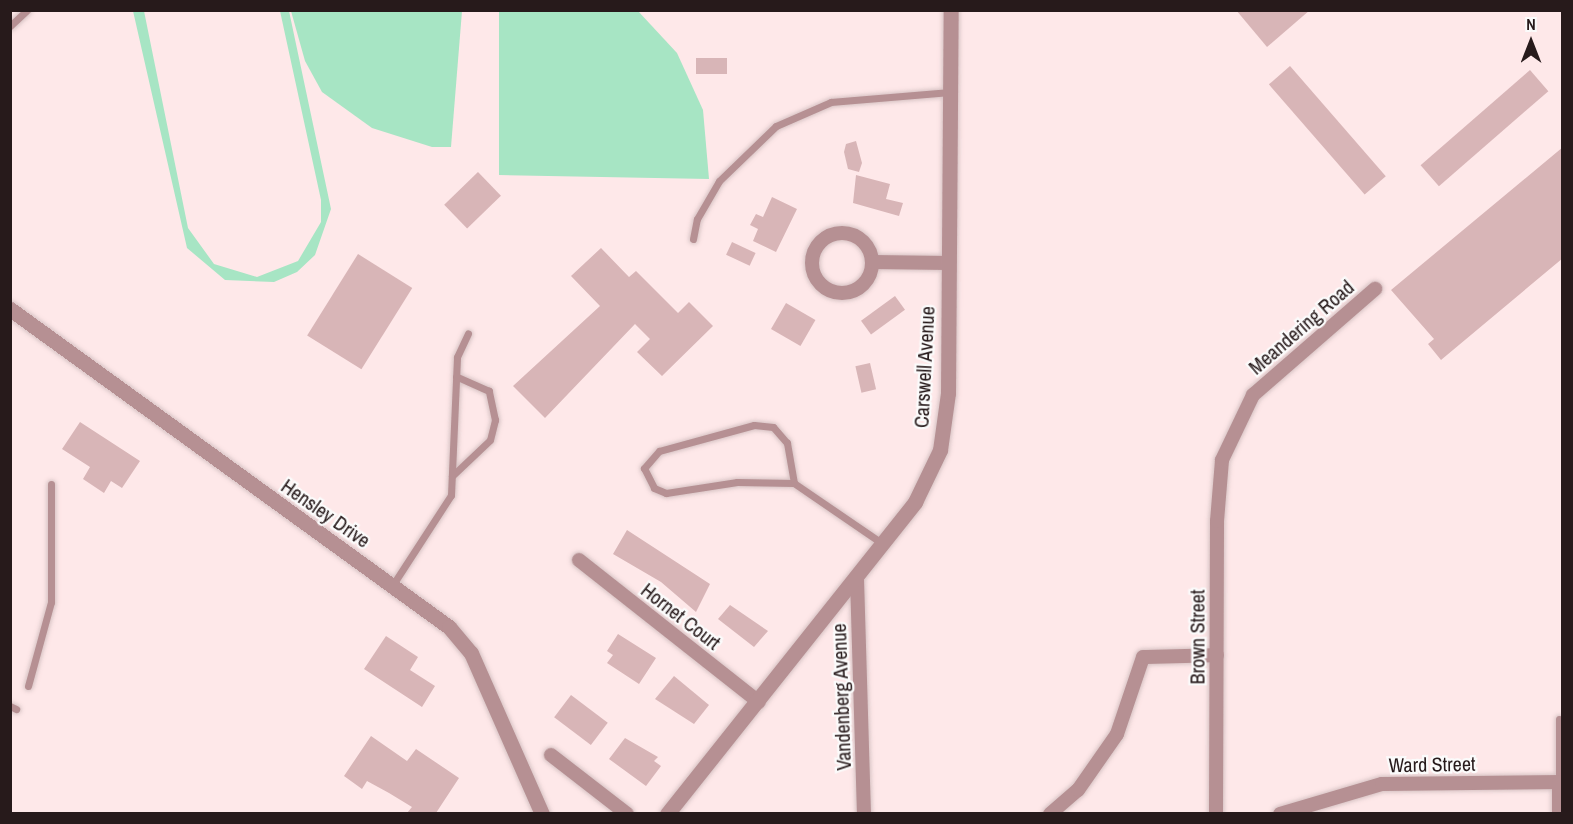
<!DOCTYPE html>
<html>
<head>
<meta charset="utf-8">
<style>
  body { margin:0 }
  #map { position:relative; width:1573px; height:824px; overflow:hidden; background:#fee8e9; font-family:"Archivo Narrow",sans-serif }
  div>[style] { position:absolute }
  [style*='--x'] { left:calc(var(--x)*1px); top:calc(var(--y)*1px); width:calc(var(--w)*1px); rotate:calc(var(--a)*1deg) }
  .green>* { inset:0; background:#a7e5c4 }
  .building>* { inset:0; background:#d8b5b7; transform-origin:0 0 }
  .roads { filter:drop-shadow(0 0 2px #d7c3c4) drop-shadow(0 0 2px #d7c3c4) }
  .service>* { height:7px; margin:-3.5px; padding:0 3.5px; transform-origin:3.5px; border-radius:3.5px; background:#b69093 }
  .minor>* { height:14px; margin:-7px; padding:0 7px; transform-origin:7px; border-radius:7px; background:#b69093 }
  .minor>.ring { margin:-7px; padding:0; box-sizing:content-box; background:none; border:14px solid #b69093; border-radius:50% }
  .tertiary>* { height:15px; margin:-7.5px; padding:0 7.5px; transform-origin:7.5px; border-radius:7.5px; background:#b69093 }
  span { translate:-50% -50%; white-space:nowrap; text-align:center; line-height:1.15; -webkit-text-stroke:4.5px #fbfbfb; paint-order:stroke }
  .street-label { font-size:20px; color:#271a1b }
  .frame { position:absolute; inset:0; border:12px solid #271a1b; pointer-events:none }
  .north { position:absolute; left:1501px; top:12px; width:60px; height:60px; -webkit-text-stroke:4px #fbfbfb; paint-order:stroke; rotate:0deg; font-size:16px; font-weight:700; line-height:24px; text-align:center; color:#271a1b }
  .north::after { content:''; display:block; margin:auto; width:21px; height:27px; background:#271a1b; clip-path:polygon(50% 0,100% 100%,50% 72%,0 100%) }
</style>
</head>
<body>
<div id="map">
  <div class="green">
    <i style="clip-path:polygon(133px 11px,144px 11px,188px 228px,214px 264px,257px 277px,298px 261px,321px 222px,321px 200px,280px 11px,289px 11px,331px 209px,315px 255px,297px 272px,274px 282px,225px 280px,187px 248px)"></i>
    <i style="clip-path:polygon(291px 11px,462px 11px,451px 147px,432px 147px,372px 128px,322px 92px,305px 61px)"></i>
    <i style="clip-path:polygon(499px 11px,638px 11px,677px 53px,703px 110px,709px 179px,499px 175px)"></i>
  </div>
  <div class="building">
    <i style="clip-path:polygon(1236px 10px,1310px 10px,1267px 47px)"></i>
    <i style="left:727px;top:58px;width:16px;height:31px;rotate:90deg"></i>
    <i style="left:1290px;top:66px;width:146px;height:28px;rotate:49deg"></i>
    <i style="left:1530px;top:70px;width:28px;height:145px;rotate:49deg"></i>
    <i style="clip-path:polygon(856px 141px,862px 163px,859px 172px,848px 169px,844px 152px,846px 144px)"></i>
    <i style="clip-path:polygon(1563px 147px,1563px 258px,1441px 360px,1428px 344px,1434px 339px,1391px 290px)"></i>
    <i style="left:478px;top:172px;width:33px;height:47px;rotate:46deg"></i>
    <i style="clip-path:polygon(856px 175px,890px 184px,886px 199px,903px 203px,899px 216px,853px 203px)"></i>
    <i style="clip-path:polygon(772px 197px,797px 209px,776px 252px,753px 241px,758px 229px,750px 225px,756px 214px,763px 217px)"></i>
    <i style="left:732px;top:242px;width:26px;height:14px;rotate:25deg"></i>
    <i style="clip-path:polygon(601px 248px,629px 277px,636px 271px,678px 313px,689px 302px,713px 326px,662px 376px,637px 352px,650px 339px,635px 324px,545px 418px,513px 386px,600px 306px,571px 276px)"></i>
    <i style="left:358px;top:254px;width:64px;height:96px;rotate:32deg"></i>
    <i style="left:895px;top:296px;width:17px;height:42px;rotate:54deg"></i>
    <i style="left:786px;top:303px;width:34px;height:30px;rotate:30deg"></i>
    <i style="left:870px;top:363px;width:27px;height:15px;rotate:77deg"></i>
    <i style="clip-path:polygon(80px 422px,140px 461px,122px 488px,111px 481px,104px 493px,83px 479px,90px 467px,62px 449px)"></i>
    <i style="clip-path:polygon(627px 530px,710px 584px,696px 612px,661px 582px,613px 554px)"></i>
    <i style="clip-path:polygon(730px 605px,768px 631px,754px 647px,718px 619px)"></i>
    <i style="clip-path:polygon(618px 634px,656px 658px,639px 684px,607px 663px,613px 655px,607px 651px)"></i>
    <i style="clip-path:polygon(386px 636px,418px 657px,410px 670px,435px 686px,422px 707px,364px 669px)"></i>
    <i style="clip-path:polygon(674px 676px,709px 705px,694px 724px,655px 699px)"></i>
    <i style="left:571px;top:695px;width:46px;height:28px;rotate:37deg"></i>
    <i style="clip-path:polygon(371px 736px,407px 761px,416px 749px,459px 778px,436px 813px,407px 813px,412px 807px,389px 793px,367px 781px,362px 789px,344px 776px)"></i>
    <i style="clip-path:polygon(625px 738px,658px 757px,654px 761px,661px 766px,646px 786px,609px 759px)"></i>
  </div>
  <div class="roads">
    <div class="service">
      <i style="--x:10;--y:26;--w:23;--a:-43"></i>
      <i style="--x:693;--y:239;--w:20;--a:-79"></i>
      <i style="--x:697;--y:219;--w:44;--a:-59.9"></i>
      <i style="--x:719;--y:181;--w:79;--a:-44"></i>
      <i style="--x:776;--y:126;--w:60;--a:-23.6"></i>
      <i style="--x:831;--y:102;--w:119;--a:-4.8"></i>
      <i style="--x:452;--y:476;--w:52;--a:-43.5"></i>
      <i style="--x:490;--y:440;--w:21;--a:-76"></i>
      <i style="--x:495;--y:420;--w:30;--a:-102"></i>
      <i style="--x:489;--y:391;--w:36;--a:-156"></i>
      <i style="--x:794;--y:483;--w:41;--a:-99.9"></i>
      <i style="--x:787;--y:443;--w:21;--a:-131"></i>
      <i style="--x:773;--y:427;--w:19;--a:-174"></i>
      <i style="--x:754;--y:425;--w:98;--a:164.7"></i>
      <i style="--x:659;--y:451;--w:23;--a:131"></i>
      <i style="--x:644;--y:468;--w:22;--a:63"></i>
      <i style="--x:654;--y:488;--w:13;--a:23"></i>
      <i style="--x:666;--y:493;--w:72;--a:-8.8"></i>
      <i style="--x:737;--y:482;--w:57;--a:1"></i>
      <i style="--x:794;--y:483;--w:108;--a:34.4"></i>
      <i style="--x:392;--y:586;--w:108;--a:-57"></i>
      <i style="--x:451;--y:495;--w:138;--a:-87.5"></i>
      <i style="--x:457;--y:357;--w:26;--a:-65"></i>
      <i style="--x:28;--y:686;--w:87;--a:-74.7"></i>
      <i style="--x:51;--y:602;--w:118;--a:-90"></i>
      <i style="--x:10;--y:706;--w:7;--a:27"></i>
      <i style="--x:1559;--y:782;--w:63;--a:-90"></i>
    </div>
    <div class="minor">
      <i class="ring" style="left:812px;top:233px;width:46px;height:46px"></i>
      <i style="--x:872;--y:262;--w:77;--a:0.7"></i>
      <i style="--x:579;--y:560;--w:229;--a:38.3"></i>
      <i style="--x:857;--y:579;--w:235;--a:88.3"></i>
      <i style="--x:551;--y:755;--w:96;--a:37.8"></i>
      <i style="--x:1050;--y:814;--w:37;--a:-41"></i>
      <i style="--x:1078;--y:790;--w:68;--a:-55.1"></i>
      <i style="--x:1117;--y:734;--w:81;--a:-71.3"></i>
      <i style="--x:1143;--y:657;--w:74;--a:-1.5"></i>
      <i style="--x:1216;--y:814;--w:293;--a:-89.8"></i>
      <i style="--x:1217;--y:521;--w:61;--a:-85.3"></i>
      <i style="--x:1222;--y:460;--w:72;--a:-64.5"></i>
      <i style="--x:1253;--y:395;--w:162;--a:-41"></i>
      <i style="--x:1280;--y:814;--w:106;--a:-16.4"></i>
      <i style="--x:1382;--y:784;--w:180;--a:-0.6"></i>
      <i style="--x:1559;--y:814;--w:32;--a:-90"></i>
    </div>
    <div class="tertiary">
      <i style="--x:10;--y:309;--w:542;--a:35.92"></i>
      <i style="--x:449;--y:627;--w:34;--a:50"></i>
      <i style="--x:471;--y:653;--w:176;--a:66.2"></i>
      <i style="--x:667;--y:814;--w:399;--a:-51.5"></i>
      <i style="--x:915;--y:502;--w:58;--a:-64.3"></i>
      <i style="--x:940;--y:450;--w:58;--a:-82"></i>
      <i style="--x:948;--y:393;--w:383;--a:-89.6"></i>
    </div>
  </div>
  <div class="street-label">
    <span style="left:1301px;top:327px;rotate:-41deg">Meandering Road</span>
    <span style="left:924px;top:367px;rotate:-87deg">Carswell Avenue</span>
    <span style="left:326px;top:513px;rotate:35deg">Hensley Drive</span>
    <span style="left:681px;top:616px;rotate:38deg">Hornet Court</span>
    <span style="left:1197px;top:637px;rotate:-90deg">Brown Street</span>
    <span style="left:841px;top:697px;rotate:-92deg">Vandenberg Avenue</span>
    <span style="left:1432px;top:764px;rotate:-1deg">Ward Street</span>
  </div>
  <div class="frame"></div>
  <div class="north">N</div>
</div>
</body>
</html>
